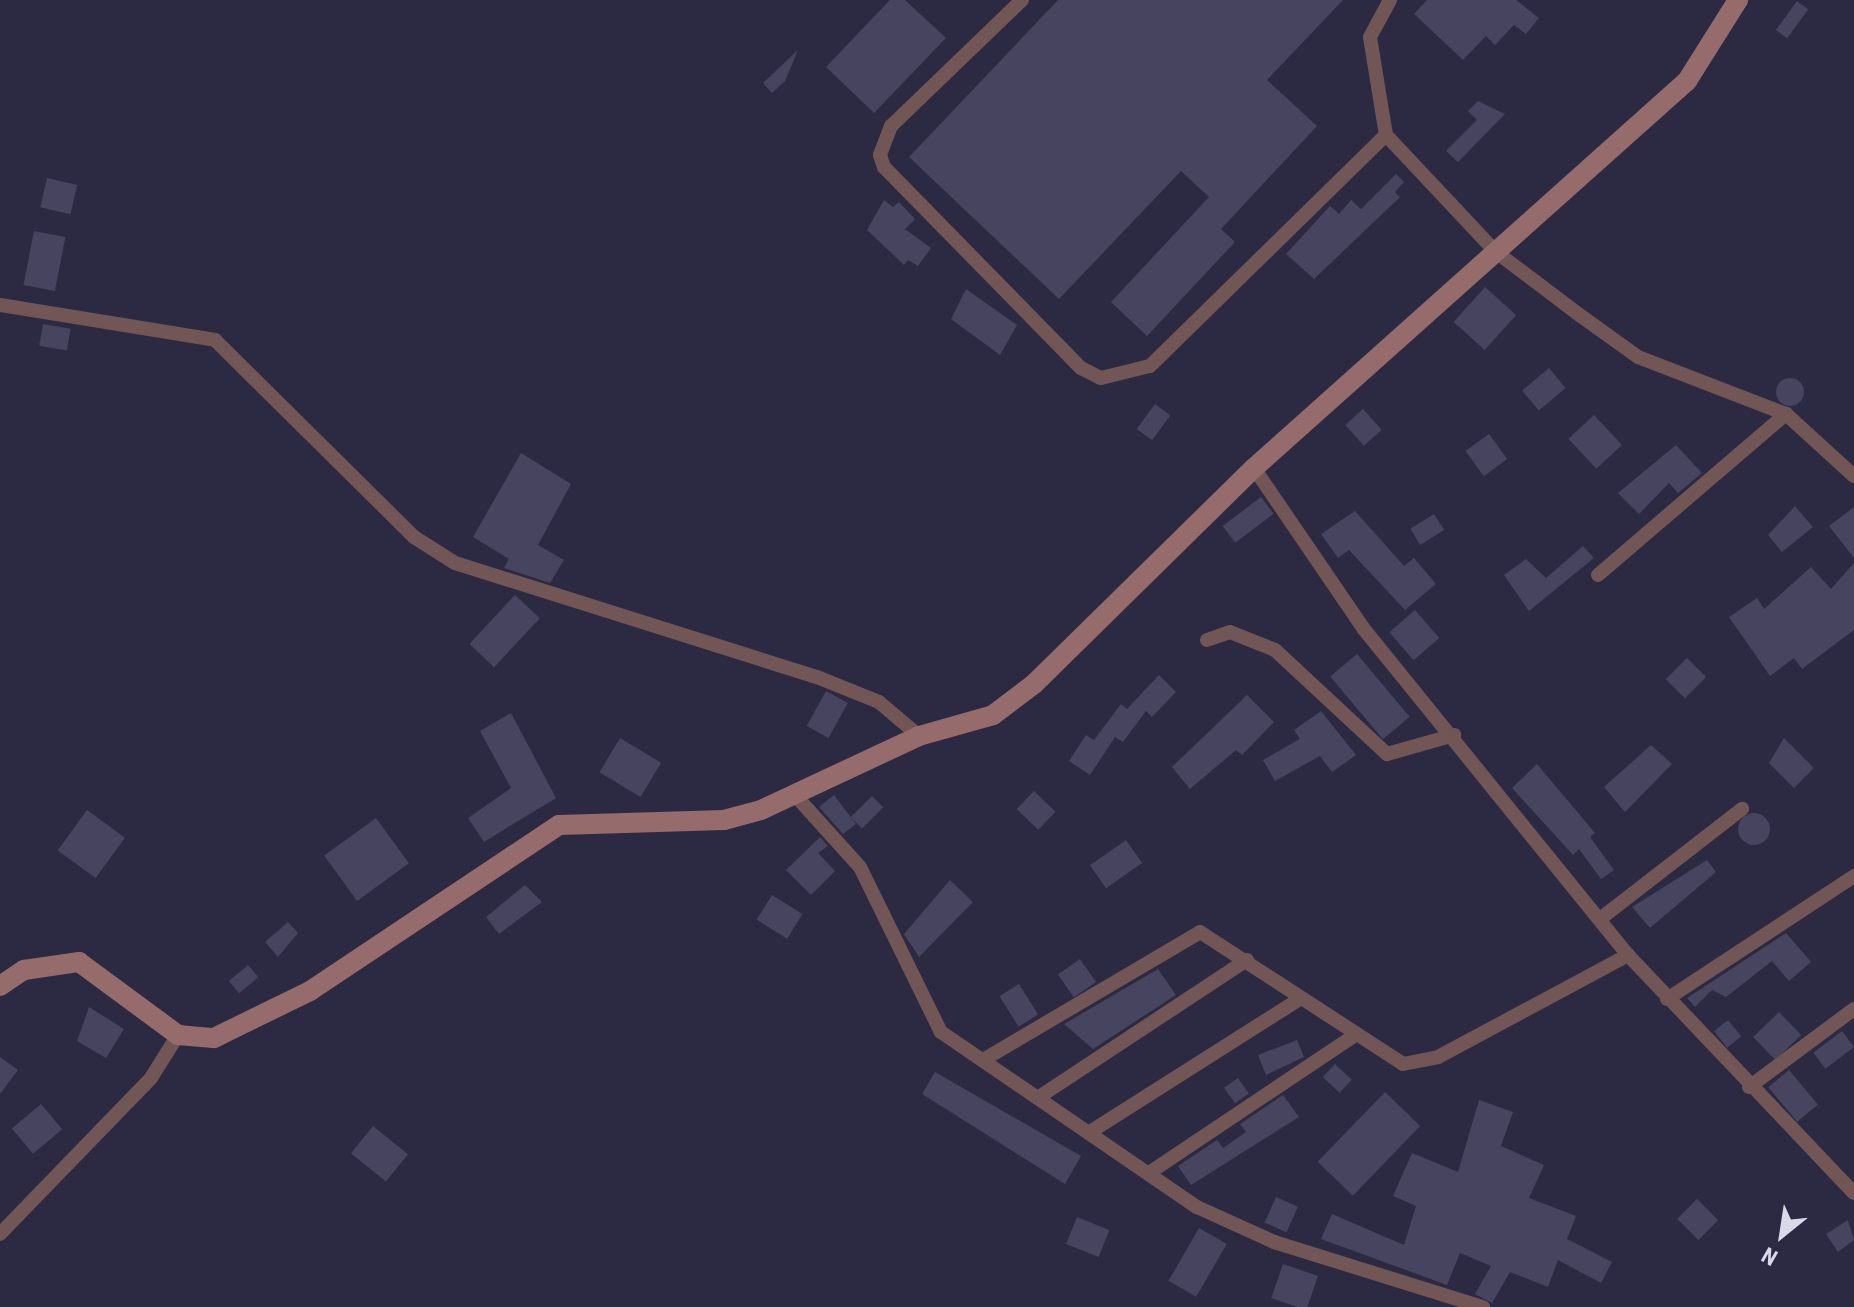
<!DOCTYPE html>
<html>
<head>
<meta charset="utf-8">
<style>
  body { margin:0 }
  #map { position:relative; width:1854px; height:1307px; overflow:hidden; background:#2c2a42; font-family:"Roboto Condensed",sans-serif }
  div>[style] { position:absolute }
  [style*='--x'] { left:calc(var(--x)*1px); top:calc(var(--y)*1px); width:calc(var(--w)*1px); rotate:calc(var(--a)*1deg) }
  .building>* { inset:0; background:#46445e; transform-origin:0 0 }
  .round { border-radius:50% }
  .street>* { height:14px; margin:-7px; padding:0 7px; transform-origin:7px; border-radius:7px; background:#715655 }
  .secondary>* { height:20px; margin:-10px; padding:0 10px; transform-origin:10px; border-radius:10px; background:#966b6b }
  span { translate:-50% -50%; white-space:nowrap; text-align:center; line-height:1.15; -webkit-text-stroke:6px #2c2a42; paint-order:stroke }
  .north { position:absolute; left:1742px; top:1195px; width:80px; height:80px; -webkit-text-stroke:6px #2c2a42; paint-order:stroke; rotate:210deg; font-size:22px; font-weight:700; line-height:32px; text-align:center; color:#dad9e9 }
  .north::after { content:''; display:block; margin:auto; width:28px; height:36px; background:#dad9e9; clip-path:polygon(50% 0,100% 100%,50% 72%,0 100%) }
</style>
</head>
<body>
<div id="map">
  <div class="building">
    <i style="clip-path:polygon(890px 0,905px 0,946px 38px,874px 113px,826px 67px)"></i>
    <i style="clip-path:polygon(1058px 0,1343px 0,1267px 80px,1317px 126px,1221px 229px,1235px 242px,1147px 336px,1111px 302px,1209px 197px,1181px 171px,1059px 299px,909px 157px)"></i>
    <i style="clip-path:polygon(1427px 0,1516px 0,1539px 18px,1526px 34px,1514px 25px,1495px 45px,1486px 36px,1463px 60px,1414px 14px)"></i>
    <i style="left:1797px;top:1px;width:14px;height:36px;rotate:36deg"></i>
    <i style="clip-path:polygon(798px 50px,785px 81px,772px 93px,763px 83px)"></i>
    <i style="clip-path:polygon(1478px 101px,1505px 114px,1458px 162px,1446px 151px,1477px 120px,1468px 111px)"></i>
    <i style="clip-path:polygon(1396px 174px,1404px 182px,1395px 192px,1400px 197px,1314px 279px,1286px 254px,1330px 206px,1339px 214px,1351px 200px,1361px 209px)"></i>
    <i style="left:47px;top:178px;width:31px;height:30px;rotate:13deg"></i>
    <i style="clip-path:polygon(884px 200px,893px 207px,899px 202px,915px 219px,905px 229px,931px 248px,918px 266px,908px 260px,904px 265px,867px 230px)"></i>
    <i style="left:34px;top:231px;width:32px;height:55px;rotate:11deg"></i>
    <i style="left:1485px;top:287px;width:42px;height:47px;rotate:42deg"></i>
    <i style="clip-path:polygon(966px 289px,1017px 325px,1000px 355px,951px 319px)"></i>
    <i style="left:43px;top:324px;width:28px;height:22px;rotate:10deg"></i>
    <i style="left:1549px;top:368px;width:26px;height:35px;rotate:50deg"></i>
    <i class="round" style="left:1776px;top:378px;width:28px;height:28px"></i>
    <i style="left:1155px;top:404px;width:19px;height:31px;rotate:36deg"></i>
    <i style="left:1363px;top:409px;width:28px;height:24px;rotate:48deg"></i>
    <i style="left:1594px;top:415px;width:41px;height:35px;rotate:47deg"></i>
    <i style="left:1489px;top:434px;width:31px;height:29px;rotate:54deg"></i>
    <i style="clip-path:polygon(1676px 445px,1702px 473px,1678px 493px,1669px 483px,1639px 514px,1618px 493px)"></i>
    <i style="clip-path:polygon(521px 453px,571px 484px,538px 545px,564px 560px,550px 583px,504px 568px,509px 559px,473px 537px)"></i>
    <i style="left:1261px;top:497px;width:21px;height:48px;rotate:53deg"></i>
    <i style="clip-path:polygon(1795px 506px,1813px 527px,1782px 552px,1768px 535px)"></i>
    <i style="clip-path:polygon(1854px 507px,1854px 558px,1829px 526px)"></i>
    <i style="clip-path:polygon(1355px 511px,1404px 566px,1414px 558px,1436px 584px,1405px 610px,1349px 550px,1338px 558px,1321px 534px)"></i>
    <i style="left:1434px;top:514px;width:19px;height:28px;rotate:58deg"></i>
    <i style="clip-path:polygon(1583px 546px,1594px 558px,1529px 611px,1504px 575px,1526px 559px,1546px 578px)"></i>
    <i style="clip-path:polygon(1854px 563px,1854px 630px,1802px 669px,1794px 658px,1770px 676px,1729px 617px,1757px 598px,1764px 609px,1811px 567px,1831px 589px)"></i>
    <i style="left:515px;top:595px;width:34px;height:67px;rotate:43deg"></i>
    <i style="left:1415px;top:610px;width:37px;height:34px;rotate:49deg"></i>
    <i style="left:1357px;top:654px;width:82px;height:35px;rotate:50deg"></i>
    <i style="left:1687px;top:658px;width:27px;height:30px;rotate:45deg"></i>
    <i style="clip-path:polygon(1159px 675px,1176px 692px,1152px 717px,1146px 711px,1123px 742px,1115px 737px,1090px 775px,1069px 761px,1086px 735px,1094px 740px,1121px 704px,1127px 709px)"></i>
    <i style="left:826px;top:691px;width:25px;height:40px;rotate:29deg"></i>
    <i style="clip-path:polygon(1247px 695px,1274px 722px,1242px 755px,1236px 750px,1190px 789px,1172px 767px)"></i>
    <i style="clip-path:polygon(1321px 711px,1356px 755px,1332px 772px,1320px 756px,1275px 781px,1263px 760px,1300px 739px,1294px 730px)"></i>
    <i style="clip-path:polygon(511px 713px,556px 798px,484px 842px,468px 818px,511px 788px,480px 731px)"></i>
    <i style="left:620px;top:738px;width:48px;height:40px;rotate:31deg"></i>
    <i style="clip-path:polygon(1784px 738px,1814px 768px,1794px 788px,1769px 763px)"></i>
    <i style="clip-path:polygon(1651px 745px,1672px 764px,1625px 812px,1604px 787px)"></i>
    <i style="clip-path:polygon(1537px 764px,1595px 833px,1590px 837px,1614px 870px,1601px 879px,1579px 849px,1573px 855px,1512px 788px)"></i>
    <i style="left:1034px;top:791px;width:30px;height:25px;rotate:44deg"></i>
    <i style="clip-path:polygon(834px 795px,856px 824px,843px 834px,819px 807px)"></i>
    <i style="left:872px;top:796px;width:16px;height:30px;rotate:45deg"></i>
    <i style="left:87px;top:810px;width:47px;height:50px;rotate:36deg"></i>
    <i class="round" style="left:1738px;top:813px;width:32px;height:32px"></i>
    <i style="left:376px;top:818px;width:56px;height:64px;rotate:54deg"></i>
    <i style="clip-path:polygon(820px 837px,828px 846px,818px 853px,835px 871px,811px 895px,786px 870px)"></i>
    <i style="left:1126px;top:840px;width:28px;height:44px;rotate:55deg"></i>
    <i style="clip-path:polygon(1707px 860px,1716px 872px,1650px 928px,1632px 907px)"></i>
    <i style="clip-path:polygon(950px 880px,973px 902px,919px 957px,904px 934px)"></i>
    <i style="clip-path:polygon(525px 885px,542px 902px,499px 934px,486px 917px)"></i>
    <i style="left:772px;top:895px;width:36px;height:29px;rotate:32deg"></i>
    <i style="clip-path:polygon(288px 922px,298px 933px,278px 957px,265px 942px)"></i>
    <i style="clip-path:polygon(1786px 933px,1811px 962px,1789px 981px,1772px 961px,1726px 997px,1712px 990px,1695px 1007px,1687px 998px)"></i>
    <i style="left:1080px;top:959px;width:28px;height:27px;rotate:55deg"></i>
    <i style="left:248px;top:965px;width:16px;height:25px;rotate:50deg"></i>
    <i style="clip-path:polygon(1158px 969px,1176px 995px,1093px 1049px,1064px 1024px)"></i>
    <i style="left:1019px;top:984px;width:36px;height:23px;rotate:58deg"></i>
    <i style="clip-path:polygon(89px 1007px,124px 1029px,106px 1058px,77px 1041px)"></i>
    <i style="left:1779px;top:1012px;width:32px;height:36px;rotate:46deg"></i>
    <i style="left:1728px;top:1020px;width:21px;height:18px;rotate:51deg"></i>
    <i style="left:1842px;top:1031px;width:20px;height:36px;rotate:53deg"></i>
    <i style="clip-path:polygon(1297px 1040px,1304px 1057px,1266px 1075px,1258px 1055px)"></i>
    <i style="clip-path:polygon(0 1057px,18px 1070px,0 1094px)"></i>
    <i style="left:1335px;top:1064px;width:23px;height:18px;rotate:43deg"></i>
    <i style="left:1789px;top:1070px;width:45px;height:27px;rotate:50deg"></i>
    <i style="clip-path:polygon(935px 1072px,1081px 1156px,1065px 1184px,922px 1094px)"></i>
    <i style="left:1238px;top:1078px;width:19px;height:17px;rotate:55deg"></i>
    <i style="left:1385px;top:1092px;width:49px;height:97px;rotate:44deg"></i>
    <i style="clip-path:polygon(1283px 1095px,1299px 1117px,1191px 1185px,1178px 1166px,1217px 1140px,1223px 1148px,1246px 1132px,1240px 1124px)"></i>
    <i style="clip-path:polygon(1479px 1100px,1513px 1112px,1501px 1146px,1544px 1165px,1529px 1198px,1576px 1216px,1567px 1239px,1612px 1262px,1601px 1283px,1558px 1260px,1548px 1287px,1510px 1272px,1492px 1303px,1475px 1294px,1491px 1266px,1460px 1253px,1447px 1285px,1321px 1239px,1332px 1214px,1404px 1245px,1416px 1206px,1393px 1196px,1412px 1153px,1458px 1172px)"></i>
    <i style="left:41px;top:1104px;width:33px;height:38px;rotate:50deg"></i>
    <i style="left:373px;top:1126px;width:45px;height:35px;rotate:39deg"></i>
    <i style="left:1276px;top:1197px;width:24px;height:28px;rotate:24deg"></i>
    <i style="left:1697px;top:1199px;width:30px;height:28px;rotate:45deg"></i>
    <i style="left:1077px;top:1217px;width:35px;height:29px;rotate:22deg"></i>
    <i style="clip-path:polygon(1848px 1220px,1854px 1240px,1838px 1252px,1826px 1234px)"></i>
    <i style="left:1199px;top:1228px;width:32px;height:61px;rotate:30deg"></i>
    <i style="left:1283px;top:1264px;width:37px;height:36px;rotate:19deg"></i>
  </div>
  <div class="street">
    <i style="--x:1022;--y:0;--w:182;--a:136.1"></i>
    <i style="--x:891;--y:126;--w:31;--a:111"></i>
    <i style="--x:880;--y:155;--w:13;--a:72"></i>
    <i style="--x:884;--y:167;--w:281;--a:45.6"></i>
    <i style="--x:1081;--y:368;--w:22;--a:27"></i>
    <i style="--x:1101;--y:378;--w:50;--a:-13.8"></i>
    <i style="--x:1150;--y:366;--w:330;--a:-44.4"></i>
    <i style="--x:1386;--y:135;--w:99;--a:-99.3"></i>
    <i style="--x:1370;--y:37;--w:42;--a:-61.6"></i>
    <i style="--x:1386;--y:135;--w:161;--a:46.8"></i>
    <i style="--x:1496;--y:252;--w:106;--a:37"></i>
    <i style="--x:1581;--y:316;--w:70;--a:35.7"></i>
    <i style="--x:1638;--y:357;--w:159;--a:21.1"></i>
    <i style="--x:1786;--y:414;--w:92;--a:42.4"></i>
    <i style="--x:0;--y:305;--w:218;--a:9.2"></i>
    <i style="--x:215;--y:340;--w:280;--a:44.7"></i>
    <i style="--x:414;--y:537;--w:49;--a:32.4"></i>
    <i style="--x:455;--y:563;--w:380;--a:17.5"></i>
    <i style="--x:817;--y:677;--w:67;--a:22"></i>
    <i style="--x:879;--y:702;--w:52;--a:40.4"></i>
    <i style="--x:1254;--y:468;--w:194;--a:55.7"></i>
    <i style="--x:1363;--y:628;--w:421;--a:51"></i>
    <i style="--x:1628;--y:955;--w:328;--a:46.5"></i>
    <i style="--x:1598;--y:575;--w:248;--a:-40.6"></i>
    <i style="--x:1207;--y:640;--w:24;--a:-19"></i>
    <i style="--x:1230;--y:632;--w:48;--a:21.8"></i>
    <i style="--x:1275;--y:650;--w:153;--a:42.9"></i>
    <i style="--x:1387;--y:754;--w:70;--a:-15.8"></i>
    <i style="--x:794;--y:794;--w:98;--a:47.9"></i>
    <i style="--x:860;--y:867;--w:184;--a:63.9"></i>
    <i style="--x:941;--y:1032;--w:310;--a:34.4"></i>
    <i style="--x:1197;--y:1207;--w:85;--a:24.4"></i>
    <i style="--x:1274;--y:1242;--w:219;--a:17.3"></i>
    <i style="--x:1600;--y:919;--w:180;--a:-37.8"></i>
    <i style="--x:1667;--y:999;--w:224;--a:-33.3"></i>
    <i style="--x:983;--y:1060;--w:252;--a:-30.5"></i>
    <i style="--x:1200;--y:932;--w:242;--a:33"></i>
    <i style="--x:1403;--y:1064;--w:36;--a:-11"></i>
    <i style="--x:1438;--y:1057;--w:216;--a:-28.2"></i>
    <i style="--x:1749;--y:1087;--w:131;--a:-36.6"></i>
    <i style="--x:1039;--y:1097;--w:249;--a:-33.4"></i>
    <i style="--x:1090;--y:1132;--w:250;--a:-32.4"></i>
    <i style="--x:1149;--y:1173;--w:247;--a:-33.8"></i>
    <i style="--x:0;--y:1234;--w:217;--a:-45.9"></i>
    <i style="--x:151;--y:1078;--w:51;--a:-57.9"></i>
  </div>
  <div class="secondary">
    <i style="--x:0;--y:986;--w:29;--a:-34"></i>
    <i style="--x:24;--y:970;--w:56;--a:-8.3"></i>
    <i style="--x:79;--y:962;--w:123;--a:36.4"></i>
    <i style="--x:178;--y:1035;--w:36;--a:5"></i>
    <i style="--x:214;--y:1038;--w:107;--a:-26.1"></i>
    <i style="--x:310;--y:991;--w:299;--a:-33.7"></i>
    <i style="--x:559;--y:825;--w:165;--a:-1.7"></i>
    <i style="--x:724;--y:820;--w:38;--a:-15"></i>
    <i style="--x:761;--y:810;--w:174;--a:-25.1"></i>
    <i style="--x:919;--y:736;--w:77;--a:-15.8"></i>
    <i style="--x:993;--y:715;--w:51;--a:-37.1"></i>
    <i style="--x:1034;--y:684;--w:308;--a:-44.5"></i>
    <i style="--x:1254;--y:468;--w:581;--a:-41.79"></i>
    <i style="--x:1687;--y:81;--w:96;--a:-57.8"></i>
  </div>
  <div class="north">N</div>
</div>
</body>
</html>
